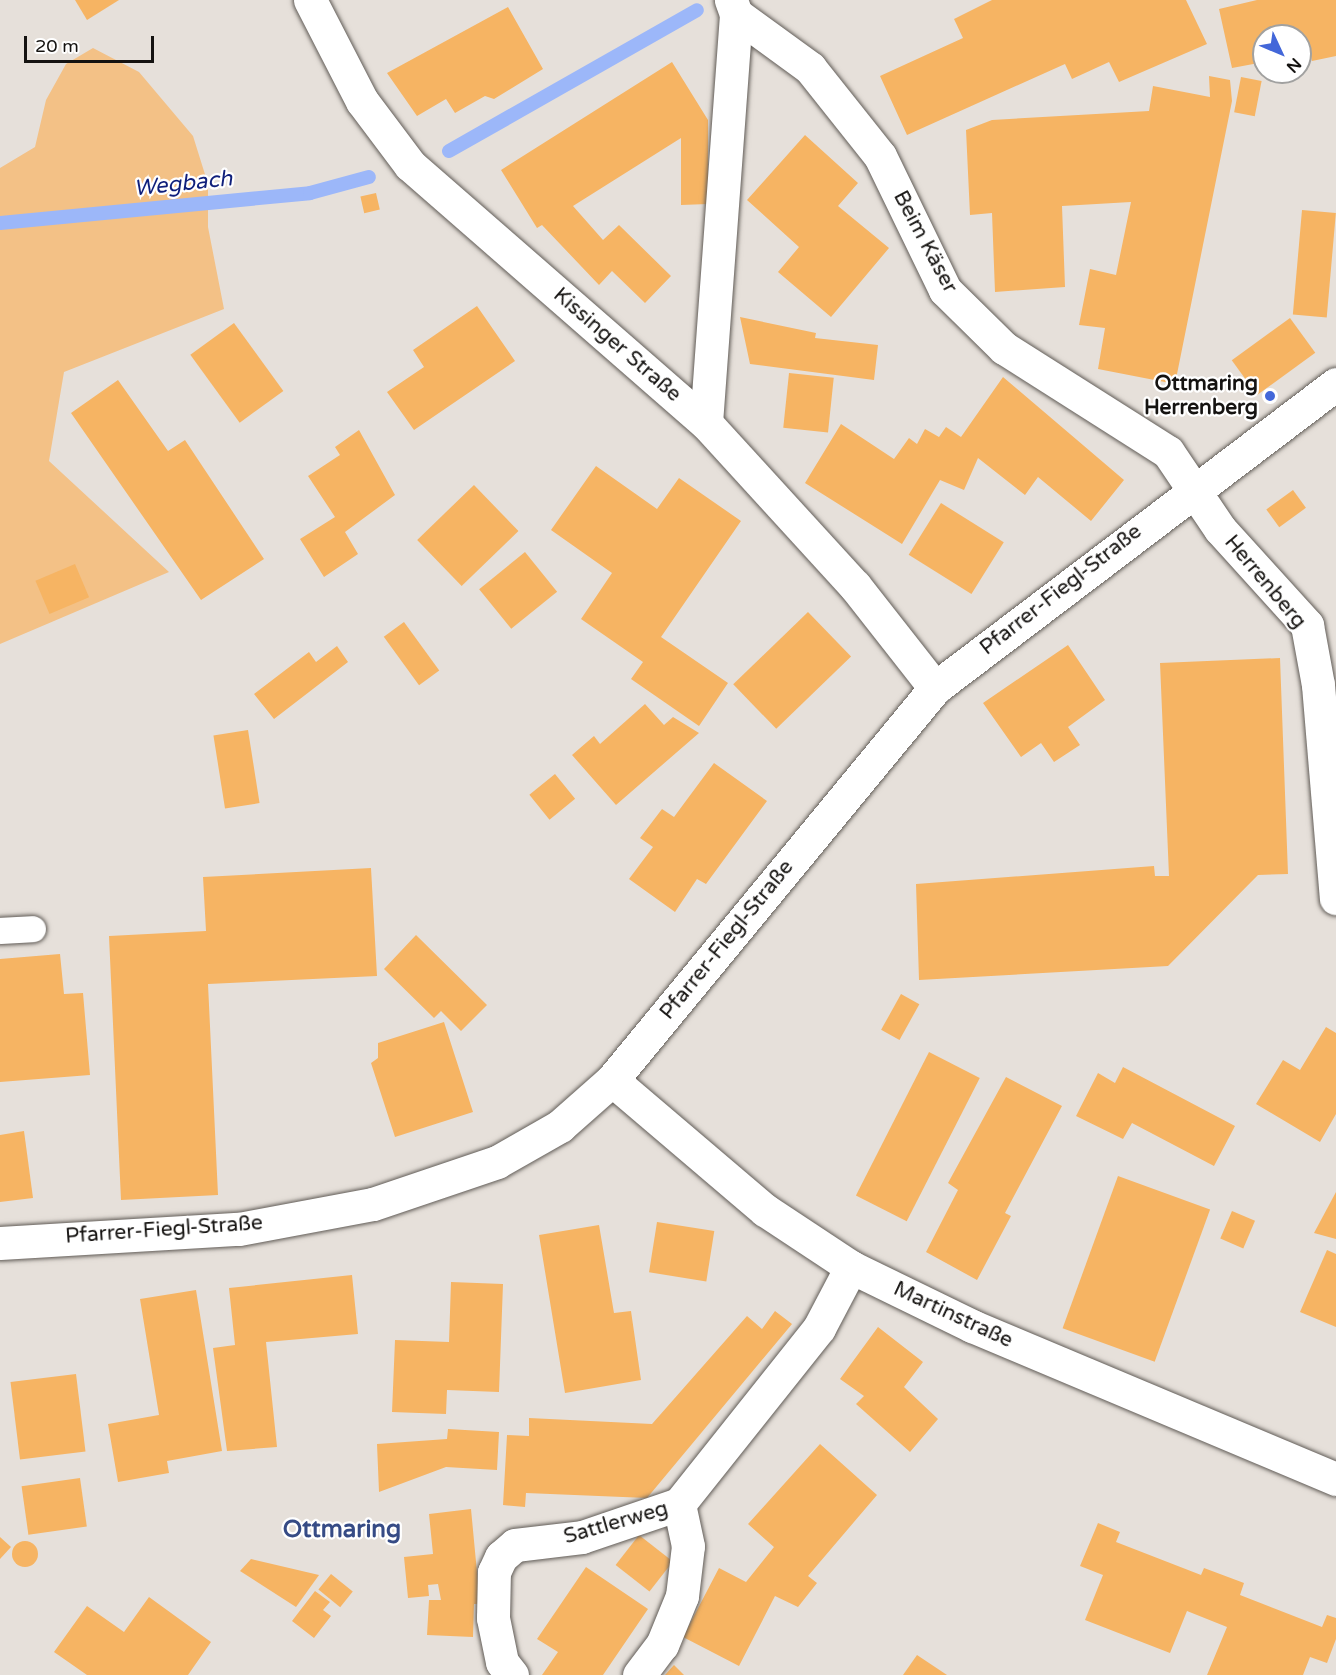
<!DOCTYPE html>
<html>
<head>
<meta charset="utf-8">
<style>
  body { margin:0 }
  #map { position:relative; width:1336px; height:1675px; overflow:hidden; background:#e6e0da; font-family:"Varela Round",sans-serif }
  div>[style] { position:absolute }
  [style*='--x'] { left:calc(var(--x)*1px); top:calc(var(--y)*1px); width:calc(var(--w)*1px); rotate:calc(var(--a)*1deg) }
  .green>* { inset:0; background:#f3c186 }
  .stream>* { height:14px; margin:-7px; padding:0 7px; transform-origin:7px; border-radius:7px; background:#9cb7f9 }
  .building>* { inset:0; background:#f6b463; transform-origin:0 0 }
  .round { border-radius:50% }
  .roads { filter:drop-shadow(0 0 2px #615c57) drop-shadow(0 0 2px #615c57) }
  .lane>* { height:26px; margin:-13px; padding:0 13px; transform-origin:13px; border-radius:13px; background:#fff }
  .street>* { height:33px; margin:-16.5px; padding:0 16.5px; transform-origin:16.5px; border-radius:16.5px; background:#fff }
  .secondary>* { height:33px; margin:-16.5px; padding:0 16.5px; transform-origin:16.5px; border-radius:16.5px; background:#fff }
  .dots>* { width:16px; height:16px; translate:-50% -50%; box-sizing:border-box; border:3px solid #fff; border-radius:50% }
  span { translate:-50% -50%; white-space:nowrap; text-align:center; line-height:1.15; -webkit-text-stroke:4.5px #fff; paint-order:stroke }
  .street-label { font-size:21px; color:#151311 }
  .poi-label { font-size:21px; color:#151311; font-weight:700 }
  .right { translate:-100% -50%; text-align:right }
  .water-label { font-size:22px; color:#0f1f7b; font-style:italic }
  .quarter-label { font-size:24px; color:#364b85; font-weight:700 }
  .north { position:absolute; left:1252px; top:24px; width:60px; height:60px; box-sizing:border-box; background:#fff; border:2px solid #a1a1a0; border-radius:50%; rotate:134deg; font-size:16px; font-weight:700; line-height:24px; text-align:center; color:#151311 }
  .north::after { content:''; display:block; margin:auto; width:21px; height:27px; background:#4367d9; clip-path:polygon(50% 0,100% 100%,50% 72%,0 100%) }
  .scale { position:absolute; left:24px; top:36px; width:130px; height:27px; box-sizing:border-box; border:3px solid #151311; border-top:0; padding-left:8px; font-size:18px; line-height:21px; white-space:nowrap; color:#151311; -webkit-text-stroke:4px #fff; paint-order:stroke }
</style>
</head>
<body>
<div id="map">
  <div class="green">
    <i style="clip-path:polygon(93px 48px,139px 72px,193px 136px,208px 184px,208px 227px,224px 309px,64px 372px,49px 461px,169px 572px,0 644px,0 168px,35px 147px,46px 100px,66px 64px)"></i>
  </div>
  <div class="stream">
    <i style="--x:449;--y:151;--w:285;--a:-29.6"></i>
    <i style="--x:0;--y:223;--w:311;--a:-5.5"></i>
    <i style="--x:310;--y:193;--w:61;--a:-15.2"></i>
  </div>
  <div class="building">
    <i style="clip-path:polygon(75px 0,119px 0,87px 20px)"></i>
    <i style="clip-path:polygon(992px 0,1186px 0,1207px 44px,1119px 82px,1109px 62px,1072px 79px,1065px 64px,907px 135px,880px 76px,963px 38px,954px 19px)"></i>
    <i style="clip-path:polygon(1257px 0,1336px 0,1336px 56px,1312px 61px,1310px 52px,1300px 54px,1300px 36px,1264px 36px,1264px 62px,1232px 68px,1219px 9px)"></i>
    <i style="clip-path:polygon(508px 7px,543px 69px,494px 99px,485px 96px,455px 113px,446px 99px,417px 116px,387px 73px)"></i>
    <i style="clip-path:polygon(672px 62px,708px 120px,708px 204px,681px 205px,681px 138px,573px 206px,603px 240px,619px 225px,671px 276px,645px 303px,612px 271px,599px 285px,542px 225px,537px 228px,501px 170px)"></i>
    <i style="clip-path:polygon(1209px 76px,1230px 80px,1232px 101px,1175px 384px,1098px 369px,1105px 328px,1079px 325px,1090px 269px,1116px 275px,1131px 202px,1062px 206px,1065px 287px,995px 292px,992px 213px,970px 215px,966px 130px,992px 120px,1149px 111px,1153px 86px,1210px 97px)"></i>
    <i style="left:1241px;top:77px;width:21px;height:36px;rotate:11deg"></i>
    <i style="clip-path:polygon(805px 135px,858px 183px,838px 206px,889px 248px,831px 317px,778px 272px,799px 247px,747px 200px)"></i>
    <i style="left:376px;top:193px;width:17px;height:16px;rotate:77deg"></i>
    <i style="left:1302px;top:210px;width:34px;height:105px;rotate:5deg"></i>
    <i style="clip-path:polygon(477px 306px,515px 361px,414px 430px,387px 392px,424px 367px,413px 350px)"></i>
    <i style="clip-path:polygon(740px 317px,816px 333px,815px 338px,878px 345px,874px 380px,750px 364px)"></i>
    <i style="left:1290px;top:318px;width:43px;height:72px;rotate:54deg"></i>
    <i style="left:234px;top:323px;width:84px;height:54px;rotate:54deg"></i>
    <i style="left:789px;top:373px;width:45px;height:55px;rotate:6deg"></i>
    <i style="clip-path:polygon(1003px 377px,1124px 480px,1091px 521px,1038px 477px,1025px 495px,978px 458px,964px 490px,940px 480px,902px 544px,805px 483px,841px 424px,894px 459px,909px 438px,917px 444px,925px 429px,939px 437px,946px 427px,961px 437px)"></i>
    <i style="clip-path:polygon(118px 380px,168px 451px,185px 440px,264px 559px,201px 600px,71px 413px)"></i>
    <i style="clip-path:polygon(359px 430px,395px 495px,345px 532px,358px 554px,324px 577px,300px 539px,335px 517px,308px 476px,340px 455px,335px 447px)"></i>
    <i style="clip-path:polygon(596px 466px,657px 509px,679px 478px,741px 521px,661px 637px,728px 683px,699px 726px,631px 679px,643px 662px,581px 619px,612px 573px,551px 530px)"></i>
    <i style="left:474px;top:485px;width:64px;height:79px;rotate:46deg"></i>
    <i style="left:1293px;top:490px;width:22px;height:33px;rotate:54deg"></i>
    <i style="left:941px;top:503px;width:74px;height:61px;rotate:32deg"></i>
    <i style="left:525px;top:552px;width:51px;height:59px;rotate:51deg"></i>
    <i style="left:75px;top:564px;width:36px;height:43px;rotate:67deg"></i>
    <i style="left:808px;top:612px;width:62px;height:104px;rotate:46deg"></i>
    <i style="left:404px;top:622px;width:60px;height:25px;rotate:54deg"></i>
    <i style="clip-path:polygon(1068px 645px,1105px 700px,1068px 727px,1080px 745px,1054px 762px,1041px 743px,1021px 757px,983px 703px)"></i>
    <i style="clip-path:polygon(337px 646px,348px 662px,274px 719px,254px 694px,309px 652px,316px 662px)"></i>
    <i style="clip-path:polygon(1280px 658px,1288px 874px,1258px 875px,1168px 966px,919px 980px,916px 884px,1154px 866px,1155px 876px,1169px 876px,1160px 663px)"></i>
    <i style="clip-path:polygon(645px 704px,664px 725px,673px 717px,699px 733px,616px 805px,572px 755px,594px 736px,600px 744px)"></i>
    <i style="left:248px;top:730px;width:74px;height:35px;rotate:81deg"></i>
    <i style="clip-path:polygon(714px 763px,767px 801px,706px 884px,697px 879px,675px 912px,629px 879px,653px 847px,640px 838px,662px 809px,674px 817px)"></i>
    <i style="left:555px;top:774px;width:32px;height:33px;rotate:51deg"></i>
    <i style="clip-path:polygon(371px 868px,377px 976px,208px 984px,218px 1195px,121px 1200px,109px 936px,206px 931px,203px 877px)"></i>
    <i style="clip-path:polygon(416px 935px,487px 1005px,461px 1031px,441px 1011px,434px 1018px,384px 969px)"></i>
    <i style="clip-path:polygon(60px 954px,64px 994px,83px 993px,90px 1075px,0 1082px,0 959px)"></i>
    <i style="left:901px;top:994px;width:21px;height:41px;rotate:29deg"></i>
    <i style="clip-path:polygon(444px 1022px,473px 1112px,395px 1137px,371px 1063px,378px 1058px,378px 1043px)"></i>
    <i style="clip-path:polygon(1326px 1027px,1336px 1033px,1336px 1114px,1320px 1142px,1256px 1104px,1283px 1060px,1300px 1070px)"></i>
    <i style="left:929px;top:1052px;width:57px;height:161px;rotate:27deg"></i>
    <i style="clip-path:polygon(1123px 1067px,1235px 1126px,1214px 1166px,1132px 1123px,1123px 1139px,1076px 1116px,1098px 1073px,1115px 1083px)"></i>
    <i style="clip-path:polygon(1006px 1077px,1062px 1106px,1005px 1213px,1011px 1216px,977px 1280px,926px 1252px,958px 1190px,948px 1183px)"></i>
    <i style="clip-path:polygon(24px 1131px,33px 1198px,0 1202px,0 1135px)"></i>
    <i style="left:1118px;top:1176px;width:98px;height:162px;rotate:20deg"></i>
    <i style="clip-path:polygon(1336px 1192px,1336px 1239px,1314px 1233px)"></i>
    <i style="left:1232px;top:1211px;width:25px;height:30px;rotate:23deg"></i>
    <i style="left:657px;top:1222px;width:58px;height:51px;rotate:9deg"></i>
    <i style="clip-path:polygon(599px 1225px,614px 1313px,631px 1311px,641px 1380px,565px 1393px,539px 1235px)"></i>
    <i style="clip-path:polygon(1327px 1250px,1336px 1254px,1336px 1327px,1300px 1312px)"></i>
    <i style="clip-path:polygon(352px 1275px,358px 1334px,266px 1342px,277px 1447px,227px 1451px,213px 1348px,235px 1345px,229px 1288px)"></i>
    <i style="clip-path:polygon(451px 1282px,503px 1284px,499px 1392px,447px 1390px,446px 1414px,392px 1412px,395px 1340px,449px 1342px)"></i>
    <i style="clip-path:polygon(196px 1290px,222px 1451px,167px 1461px,169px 1473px,118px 1482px,108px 1424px,159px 1415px,140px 1299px)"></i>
    <i style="clip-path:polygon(775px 1311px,792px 1324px,647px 1498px,526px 1493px,525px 1507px,503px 1505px,507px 1435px,529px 1436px,529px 1418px,652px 1424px,747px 1316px,762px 1329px)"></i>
    <i style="clip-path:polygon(878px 1327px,923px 1362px,904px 1387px,938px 1419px,910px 1452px,856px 1404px,864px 1396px,840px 1379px)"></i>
    <i style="left:76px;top:1374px;width:78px;height:66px;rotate:83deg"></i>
    <i style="clip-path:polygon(448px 1429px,499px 1432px,497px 1470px,446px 1467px,379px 1492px,377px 1444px,447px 1439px)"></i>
    <i style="clip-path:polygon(820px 1444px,877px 1495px,808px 1576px,817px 1583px,798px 1607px,775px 1596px,739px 1666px,683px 1637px,719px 1568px,746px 1582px,774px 1547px,748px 1524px)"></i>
    <i style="left:80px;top:1478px;width:49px;height:59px;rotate:82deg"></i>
    <i style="clip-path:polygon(471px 1509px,480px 1604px,474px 1604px,473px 1637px,427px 1635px,429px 1600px,441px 1600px,438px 1584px,428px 1585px,429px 1596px,408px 1598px,404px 1557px,433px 1554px,429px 1514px)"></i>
    <i style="clip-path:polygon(1098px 1523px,1120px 1532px,1116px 1542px,1201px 1575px,1204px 1568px,1244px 1583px,1240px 1595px,1322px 1627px,1327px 1615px,1336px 1618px,1336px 1639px,1327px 1663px,1310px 1657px,1303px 1675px,1207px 1675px,1227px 1627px,1187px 1611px,1170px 1653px,1085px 1620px,1103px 1575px,1080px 1566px)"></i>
    <i style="left:639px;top:1535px;width:43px;height:38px;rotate:38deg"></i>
    <i style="clip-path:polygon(0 1537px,11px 1547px,0 1559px)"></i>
    <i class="round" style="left:12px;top:1541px;width:26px;height:26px"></i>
    <i style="clip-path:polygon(251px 1559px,319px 1575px,296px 1607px,240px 1571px)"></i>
    <i style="clip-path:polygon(586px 1567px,648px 1609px,603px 1675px,542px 1675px,558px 1652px,537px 1639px)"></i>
    <i style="left:331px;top:1574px;width:28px;height:20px;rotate:39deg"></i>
    <i style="clip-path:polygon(315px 1591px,330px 1602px,323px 1610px,331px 1616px,314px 1638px,292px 1621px)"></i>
    <i style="clip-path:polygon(149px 1597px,211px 1642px,188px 1675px,87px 1675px,54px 1652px,87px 1606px,124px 1632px)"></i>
    <i style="clip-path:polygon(917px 1655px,947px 1675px,903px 1675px)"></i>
    <i style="clip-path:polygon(674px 1665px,684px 1675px,665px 1675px)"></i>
  </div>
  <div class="roads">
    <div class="lane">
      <i style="--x:0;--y:931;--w:33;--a:-3"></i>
    </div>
    <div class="street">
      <i style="--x:736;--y:14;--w:92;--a:36.1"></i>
      <i style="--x:810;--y:68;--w:112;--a:51.5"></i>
      <i style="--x:880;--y:156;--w:149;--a:64.1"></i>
      <i style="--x:945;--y:290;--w:83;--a:44.5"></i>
      <i style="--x:1004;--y:348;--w:194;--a:32.4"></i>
      <i style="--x:1168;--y:452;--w:93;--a:56"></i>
      <i style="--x:1220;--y:529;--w:130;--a:47.8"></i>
      <i style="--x:1307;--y:625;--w:61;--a:79.6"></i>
      <i style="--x:1318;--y:685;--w:214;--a:85.2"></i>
      <i style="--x:706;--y:423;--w:410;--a:-85.8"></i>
      <i style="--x:736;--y:14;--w:15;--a:-110"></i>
      <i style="--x:612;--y:1080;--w:201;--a:40.4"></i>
      <i style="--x:765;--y:1210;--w:103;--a:33.5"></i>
      <i style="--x:851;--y:1267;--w:135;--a:26"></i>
      <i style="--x:972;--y:1326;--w:395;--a:22.8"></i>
      <i style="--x:512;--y:1675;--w:16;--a:-128"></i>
      <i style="--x:502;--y:1662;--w:45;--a:-101.6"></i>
      <i style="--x:493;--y:1618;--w:46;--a:-88.8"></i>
      <i style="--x:494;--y:1572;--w:17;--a:-65"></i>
      <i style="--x:501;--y:1557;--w:18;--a:-41"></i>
      <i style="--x:515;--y:1545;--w:67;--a:-6.8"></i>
      <i style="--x:582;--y:1537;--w:102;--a:-18.8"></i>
      <i style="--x:679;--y:1504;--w:225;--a:-51.5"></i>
      <i style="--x:819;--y:1328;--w:69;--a:-62.3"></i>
      <i style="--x:639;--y:1675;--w:38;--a:-53"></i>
      <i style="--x:662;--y:1645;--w:53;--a:-67.8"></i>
      <i style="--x:682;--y:1596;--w:50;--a:-83.2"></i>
      <i style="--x:688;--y:1546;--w:43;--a:-102.1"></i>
    </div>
    <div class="secondary">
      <i style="--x:310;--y:0;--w:114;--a:62.8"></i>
      <i style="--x:362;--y:101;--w:80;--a:53.1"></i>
      <i style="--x:410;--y:165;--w:393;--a:41.1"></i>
      <i style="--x:706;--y:423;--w:221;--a:47.6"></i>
      <i style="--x:855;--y:586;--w:130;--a:51.9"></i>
      <i style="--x:0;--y:1243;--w:239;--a:-3.4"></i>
      <i style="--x:239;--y:1229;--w:136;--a:-10.6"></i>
      <i style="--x:373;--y:1204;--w:131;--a:-18.7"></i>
      <i style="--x:497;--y:1162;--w:73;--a:-29.7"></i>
      <i style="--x:560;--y:1126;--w:69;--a:-41.5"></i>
      <i style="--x:612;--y:1080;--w:508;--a:-50.51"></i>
      <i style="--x:935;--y:688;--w:503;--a:-37.17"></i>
    </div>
  </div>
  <div class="dots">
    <i style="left:1270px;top:396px;background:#4367d9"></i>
  </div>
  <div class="street-label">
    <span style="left:925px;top:242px;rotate:62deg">Beim Käser</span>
    <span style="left:617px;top:345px;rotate:41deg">Kissinger Straße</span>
    <span style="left:1265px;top:582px;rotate:50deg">Herrenberg</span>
    <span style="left:1061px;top:590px;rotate:-38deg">Pfarrer-Fiegl-Straße</span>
    <span style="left:727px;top:940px;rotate:-51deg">Pfarrer-Fiegl-Straße</span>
    <span style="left:164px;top:1230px;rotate:-4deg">Pfarrer-Fiegl-Straße</span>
    <span style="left:953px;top:1315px;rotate:25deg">Martinstraße</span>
    <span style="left:616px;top:1523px;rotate:-16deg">Sattlerweg</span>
  </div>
  <div class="poi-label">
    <span class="right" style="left:1258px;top:396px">Ottmaring<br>Herrenberg</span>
  </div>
  <div class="water-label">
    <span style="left:183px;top:184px;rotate:-6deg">Wegbach</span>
  </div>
  <div class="quarter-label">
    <span style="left:342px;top:1530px">Ottmaring</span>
  </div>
  <div class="north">N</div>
  <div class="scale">20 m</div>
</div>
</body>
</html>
